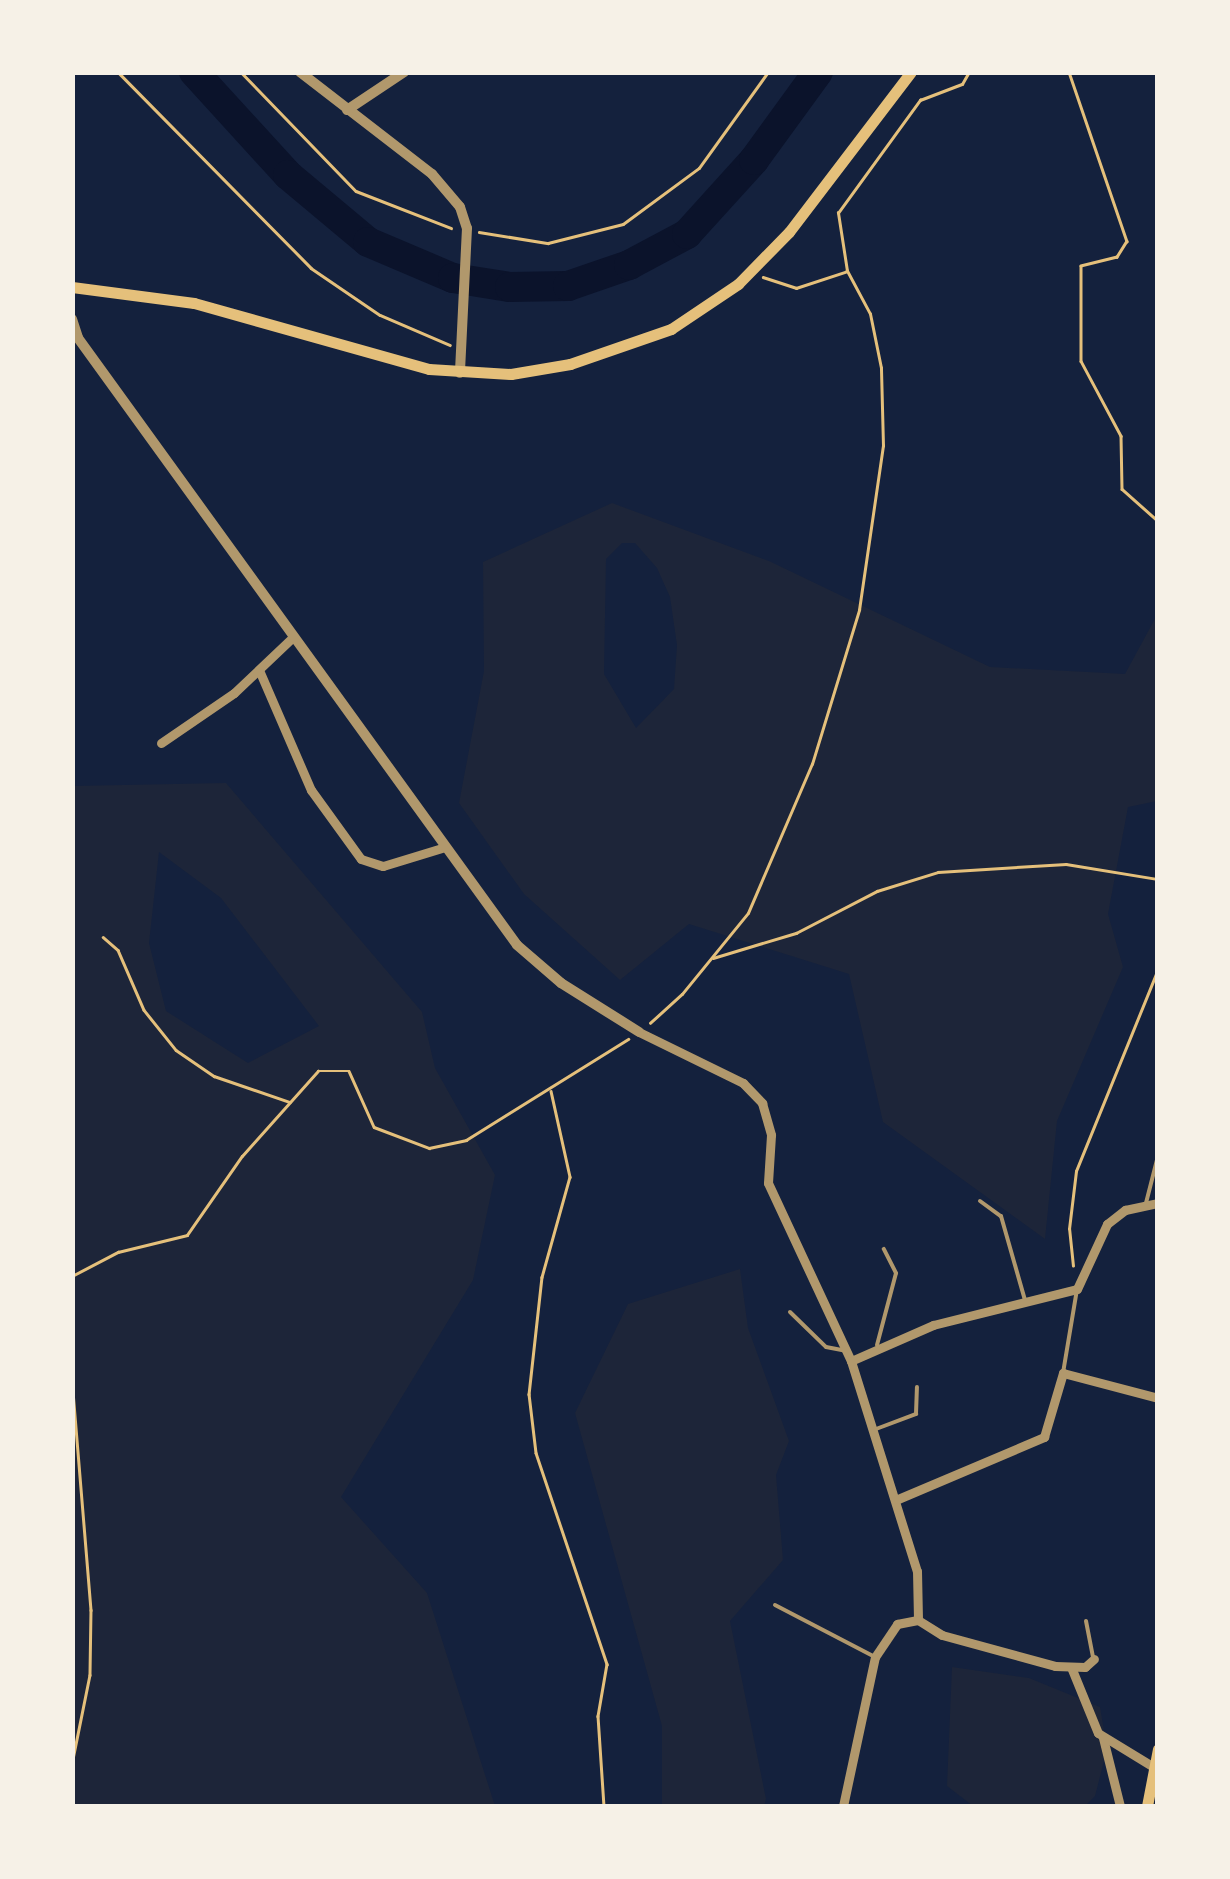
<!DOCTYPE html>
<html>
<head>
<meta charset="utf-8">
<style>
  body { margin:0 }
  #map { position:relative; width:1230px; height:1879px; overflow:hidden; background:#14213d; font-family:"Asap Condensed",sans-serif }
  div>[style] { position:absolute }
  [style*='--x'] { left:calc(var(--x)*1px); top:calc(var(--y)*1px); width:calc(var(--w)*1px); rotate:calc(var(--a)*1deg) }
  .green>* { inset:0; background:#1d2539 }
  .river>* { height:30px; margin:-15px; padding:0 15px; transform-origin:15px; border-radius:15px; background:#0b132b }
  .path>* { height:2.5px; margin:-1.25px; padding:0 1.25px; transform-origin:1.25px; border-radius:1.25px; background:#e5c07b }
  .service>* { height:4px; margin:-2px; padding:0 2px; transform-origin:2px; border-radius:2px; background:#b1986c }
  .minor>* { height:9px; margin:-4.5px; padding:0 4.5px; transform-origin:4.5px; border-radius:4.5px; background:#b1986c }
  .tertiary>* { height:10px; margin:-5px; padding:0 5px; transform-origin:5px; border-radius:5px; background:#b1986c }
  .secondary>* { height:11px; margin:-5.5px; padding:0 5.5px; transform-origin:5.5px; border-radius:5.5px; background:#e5c07b }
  span { translate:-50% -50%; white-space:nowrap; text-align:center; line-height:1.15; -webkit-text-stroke:8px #f6f1e7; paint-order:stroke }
  .frame { position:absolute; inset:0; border:75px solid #f6f1e7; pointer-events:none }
</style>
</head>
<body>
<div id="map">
  <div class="green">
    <i style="clip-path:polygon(evenodd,612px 503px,769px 561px,990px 667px,1125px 674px,1157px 615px,1157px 801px,1128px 807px,1108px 914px,1123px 967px,1057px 1121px,1045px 1239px,883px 1122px,849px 974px,689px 924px,620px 980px,524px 894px,459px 803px,484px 671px,483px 562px,612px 503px,622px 543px,635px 543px,657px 568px,670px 597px,677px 645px,674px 689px,636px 728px,604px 674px,606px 559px,622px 543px)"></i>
    <i style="clip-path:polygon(evenodd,226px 783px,422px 1012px,435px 1068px,495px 1175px,473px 1280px,341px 1497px,427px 1593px,495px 1806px,73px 1806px,72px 786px,226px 783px,159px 852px,221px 898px,319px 1026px,248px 1063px,166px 1011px,149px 943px,159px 852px)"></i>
    <i style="clip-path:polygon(740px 1269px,748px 1328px,789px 1441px,776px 1475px,783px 1560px,730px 1621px,766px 1799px,764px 1806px,662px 1806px,662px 1726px,575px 1413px,628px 1304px)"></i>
    <i style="clip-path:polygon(952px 1667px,1029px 1678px,1100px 1707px,1107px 1749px,1095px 1796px,1085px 1806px,973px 1806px,947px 1786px)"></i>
  </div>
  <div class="river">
    <i style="--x:194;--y:72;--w:139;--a:47.6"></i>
    <i style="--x:288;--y:175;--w:104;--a:39.9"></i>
    <i style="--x:368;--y:242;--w:92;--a:23"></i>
    <i style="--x:453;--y:278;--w:58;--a:9"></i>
    <i style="--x:510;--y:287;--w:58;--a:-1"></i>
    <i style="--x:568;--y:286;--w:65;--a:-19"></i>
    <i style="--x:629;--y:265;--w:66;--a:-28.1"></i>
    <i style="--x:687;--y:234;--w:100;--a:-47.8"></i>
    <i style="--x:754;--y:160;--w:109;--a:-54"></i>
  </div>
  <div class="path">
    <i style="--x:118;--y:72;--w:275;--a:45.4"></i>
    <i style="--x:311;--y:268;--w:83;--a:34.3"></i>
    <i style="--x:380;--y:315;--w:76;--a:23.2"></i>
    <i style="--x:241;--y:72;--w:165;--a:46"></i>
    <i style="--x:356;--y:191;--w:102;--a:21.3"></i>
    <i style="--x:1069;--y:72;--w:179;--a:71.1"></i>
    <i style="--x:1127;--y:241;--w:19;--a:122"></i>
    <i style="--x:1117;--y:257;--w:37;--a:166"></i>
    <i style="--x:1081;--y:266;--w:95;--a:90"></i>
    <i style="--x:1081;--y:361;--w:85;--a:61.9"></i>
    <i style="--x:1121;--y:436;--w:53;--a:88.9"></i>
    <i style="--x:1122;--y:489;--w:48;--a:41.6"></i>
    <i style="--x:479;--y:232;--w:70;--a:9.1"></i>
    <i style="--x:548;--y:243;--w:77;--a:-14.2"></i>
    <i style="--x:623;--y:224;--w:94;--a:-36.4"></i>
    <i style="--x:699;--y:168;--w:118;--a:-54.3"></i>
    <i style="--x:763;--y:277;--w:35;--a:18"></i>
    <i style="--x:796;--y:288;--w:52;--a:-18.1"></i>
    <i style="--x:103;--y:937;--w:20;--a:41"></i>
    <i style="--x:118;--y:950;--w:65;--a:66.6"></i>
    <i style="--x:144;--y:1010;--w:51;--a:51.3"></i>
    <i style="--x:176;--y:1050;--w:46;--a:34.4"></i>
    <i style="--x:214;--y:1076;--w:80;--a:18.9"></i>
    <i style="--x:713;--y:958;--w:87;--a:-16.8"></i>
    <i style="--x:796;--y:933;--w:91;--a:-27.4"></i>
    <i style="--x:877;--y:891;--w:64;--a:-17.3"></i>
    <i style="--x:938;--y:872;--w:128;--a:-3.6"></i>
    <i style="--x:1066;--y:864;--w:93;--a:9.3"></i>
    <i style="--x:650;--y:1023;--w:43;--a:-42.2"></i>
    <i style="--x:682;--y:994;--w:104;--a:-50.8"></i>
    <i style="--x:748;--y:913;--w:162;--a:-66.8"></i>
    <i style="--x:812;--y:764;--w:161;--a:-73"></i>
    <i style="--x:859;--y:610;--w:166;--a:-81.7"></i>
    <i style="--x:883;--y:446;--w:78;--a:-91.5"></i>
    <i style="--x:881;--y:368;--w:55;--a:-101.5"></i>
    <i style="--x:870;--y:314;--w:49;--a:-118.1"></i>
    <i style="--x:847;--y:271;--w:59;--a:-98.8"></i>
    <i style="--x:838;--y:213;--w:140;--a:-54"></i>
    <i style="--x:920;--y:100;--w:45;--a:-20.9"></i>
    <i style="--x:962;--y:84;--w:14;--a:-60"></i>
    <i style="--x:551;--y:1091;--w:88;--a:77.5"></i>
    <i style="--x:570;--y:1177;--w:104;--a:105.6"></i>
    <i style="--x:542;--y:1277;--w:118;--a:96.3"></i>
    <i style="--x:529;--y:1394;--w:59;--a:83.2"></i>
    <i style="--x:536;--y:1453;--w:223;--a:71.4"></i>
    <i style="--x:607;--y:1664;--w:53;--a:99.8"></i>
    <i style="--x:598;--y:1716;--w:90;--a:86.2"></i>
    <i style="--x:1073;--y:1266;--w:37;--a:-96"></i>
    <i style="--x:1069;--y:1229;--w:58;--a:-83.1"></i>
    <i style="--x:1076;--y:1171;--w:218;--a:-67.9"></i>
    <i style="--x:72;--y:1276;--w:52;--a:-27.6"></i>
    <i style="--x:118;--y:1252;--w:71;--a:-13.8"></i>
    <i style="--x:187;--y:1235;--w:96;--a:-55.2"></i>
    <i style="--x:242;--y:1156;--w:114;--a:-48.2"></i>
    <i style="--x:318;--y:1071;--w:31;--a:0"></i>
    <i style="--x:349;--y:1071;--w:61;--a:65.9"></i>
    <i style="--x:374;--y:1127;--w:59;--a:20.9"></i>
    <i style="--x:429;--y:1148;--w:38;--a:-12"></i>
    <i style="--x:466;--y:1140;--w:191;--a:-31.9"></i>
    <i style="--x:72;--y:1379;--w:232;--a:85.3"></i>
    <i style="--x:91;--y:1610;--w:65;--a:90.9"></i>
    <i style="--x:90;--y:1675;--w:91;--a:101.4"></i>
  </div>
  <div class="service">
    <i style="--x:980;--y:1201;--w:26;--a:36"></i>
    <i style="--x:1001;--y:1216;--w:87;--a:74.1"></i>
    <i style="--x:1146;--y:1203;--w:49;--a:-75.7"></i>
    <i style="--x:790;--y:1312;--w:50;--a:44.2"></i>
    <i style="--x:826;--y:1347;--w:20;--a:11"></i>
    <i style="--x:877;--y:1345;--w:74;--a:-75.2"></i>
    <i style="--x:896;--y:1273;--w:27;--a:-117"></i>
    <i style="--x:1063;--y:1373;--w:85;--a:-80.5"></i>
    <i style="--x:876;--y:1429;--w:43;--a:-20.6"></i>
    <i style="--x:916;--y:1414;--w:27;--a:-88"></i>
    <i style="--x:775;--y:1605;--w:110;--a:27.5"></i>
    <i style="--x:1086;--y:1621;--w:36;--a:79"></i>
  </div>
  <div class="minor">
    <i style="--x:259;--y:670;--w:131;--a:66.6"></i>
    <i style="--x:311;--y:790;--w:85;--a:54.1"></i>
    <i style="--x:361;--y:859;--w:23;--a:18"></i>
    <i style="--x:383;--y:866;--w:65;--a:-17"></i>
    <i style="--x:161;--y:743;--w:88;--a:-34.4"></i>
    <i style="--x:234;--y:693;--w:81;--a:-43.5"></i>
    <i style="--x:639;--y:1032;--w:116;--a:26.1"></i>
    <i style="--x:743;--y:1083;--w:28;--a:46"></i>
    <i style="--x:762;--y:1103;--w:33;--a:74"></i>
    <i style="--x:771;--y:1135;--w:48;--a:93.6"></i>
    <i style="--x:768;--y:1183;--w:196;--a:65"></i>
    <i style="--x:851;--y:1361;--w:220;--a:72.6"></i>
    <i style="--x:917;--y:1571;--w:49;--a:88.8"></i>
    <i style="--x:851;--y:1361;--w:90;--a:-23.7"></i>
    <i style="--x:933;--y:1325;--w:148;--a:-14"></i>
    <i style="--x:1077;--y:1289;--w:72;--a:-65.2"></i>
    <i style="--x:1107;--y:1224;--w:23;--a:-38"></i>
    <i style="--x:1125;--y:1210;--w:34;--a:-12"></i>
    <i style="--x:898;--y:1499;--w:159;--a:-23"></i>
    <i style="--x:1044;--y:1437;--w:67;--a:-73.5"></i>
    <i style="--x:1063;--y:1373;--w:98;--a:14.7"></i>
    <i style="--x:1071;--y:1667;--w:71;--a:67.8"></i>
    <i style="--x:1098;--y:1733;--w:63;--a:31.4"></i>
    <i style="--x:1103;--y:1738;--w:70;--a:76"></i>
    <i style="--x:843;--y:1806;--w:152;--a:-77.9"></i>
    <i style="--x:875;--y:1657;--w:40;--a:-56"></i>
    <i style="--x:897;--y:1624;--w:21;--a:-11"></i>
    <i style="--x:918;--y:1620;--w:28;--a:32"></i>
    <i style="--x:942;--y:1635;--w:117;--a:15.3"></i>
    <i style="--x:1055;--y:1666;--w:30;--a:2"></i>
    <i style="--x:1085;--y:1667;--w:12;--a:-42"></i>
  </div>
  <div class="tertiary">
    <i style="--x:300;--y:72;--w:167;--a:37.7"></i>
    <i style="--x:432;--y:174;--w:43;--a:49.7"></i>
    <i style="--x:460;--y:207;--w:22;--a:72"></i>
    <i style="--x:467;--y:228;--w:145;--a:92.8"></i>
    <i style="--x:347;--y:110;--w:69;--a:-33.7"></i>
    <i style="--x:72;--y:319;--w:20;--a:72"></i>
    <i style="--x:78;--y:338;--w:749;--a:54.12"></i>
    <i style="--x:517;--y:945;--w:58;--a:40.8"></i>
    <i style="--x:561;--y:983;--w:92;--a:32.1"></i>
  </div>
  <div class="secondary">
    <i style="--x:72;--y:287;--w:123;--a:7.5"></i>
    <i style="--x:194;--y:303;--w:244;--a:15.7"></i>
    <i style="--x:429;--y:369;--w:82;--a:3.5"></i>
    <i style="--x:511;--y:374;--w:60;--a:-9.6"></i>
    <i style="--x:570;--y:364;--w:107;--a:-19.1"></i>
    <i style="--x:671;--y:329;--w:81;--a:-33.9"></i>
    <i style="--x:738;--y:284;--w:73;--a:-45.6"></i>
    <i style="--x:789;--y:232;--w:201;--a:-52.7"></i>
    <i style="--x:1147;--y:1806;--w:58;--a:-79.1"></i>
  </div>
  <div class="frame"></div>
</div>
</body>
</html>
